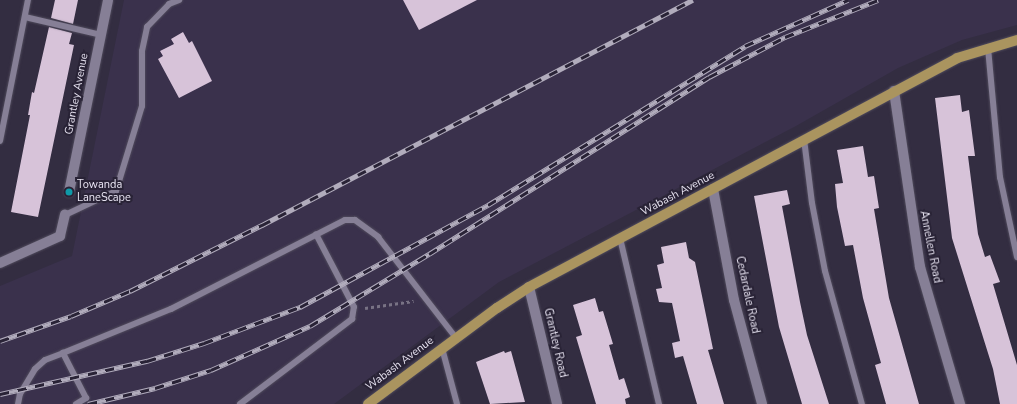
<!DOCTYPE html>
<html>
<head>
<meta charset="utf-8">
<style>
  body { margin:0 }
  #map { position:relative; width:1017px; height:404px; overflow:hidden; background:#332d41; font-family:"Nunito Sans",sans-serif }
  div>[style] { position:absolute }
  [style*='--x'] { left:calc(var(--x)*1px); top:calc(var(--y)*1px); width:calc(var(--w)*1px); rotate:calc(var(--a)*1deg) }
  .built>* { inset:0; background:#3a314c }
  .building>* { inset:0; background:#d7c3d9 }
  .path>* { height:2.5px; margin-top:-1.25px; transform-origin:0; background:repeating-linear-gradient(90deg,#787284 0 3px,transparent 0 6px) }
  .roads { filter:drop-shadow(0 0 1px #504b5c) drop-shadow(0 0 1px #504b5c) }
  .service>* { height:6px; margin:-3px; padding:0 3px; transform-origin:3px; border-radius:3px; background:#867f96 }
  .minor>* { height:10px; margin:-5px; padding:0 5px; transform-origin:5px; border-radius:5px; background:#867f96 }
  .tertiary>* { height:10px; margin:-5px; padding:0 5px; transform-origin:5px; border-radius:5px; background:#867f96 }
  .primary>* { height:10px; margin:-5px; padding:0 5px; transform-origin:5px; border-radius:5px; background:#aa945f }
  .rail>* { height:4.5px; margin-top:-2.25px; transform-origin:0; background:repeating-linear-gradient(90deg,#292336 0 9px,#b1acbc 0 18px); box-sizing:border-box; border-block:1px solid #b1acbc }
  .dots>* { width:11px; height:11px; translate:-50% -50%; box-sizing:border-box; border:2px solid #292336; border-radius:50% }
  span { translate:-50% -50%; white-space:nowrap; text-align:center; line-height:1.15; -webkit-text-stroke:4px #292336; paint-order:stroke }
  .street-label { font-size:11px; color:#e8e4f2 }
  .poi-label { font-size:11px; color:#e8e4f2 }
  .left { translate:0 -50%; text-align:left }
</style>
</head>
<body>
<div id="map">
  <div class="built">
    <i style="clip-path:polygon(124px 0,1017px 0,1017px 25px,962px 40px,898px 68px,796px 126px,499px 282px,334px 404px,0 404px,0 286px,72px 256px)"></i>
  </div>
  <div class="building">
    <i style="clip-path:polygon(55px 0,78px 0,73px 24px,51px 18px)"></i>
    <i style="clip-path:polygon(403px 0,477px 0,419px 30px)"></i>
    <i style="clip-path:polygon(49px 27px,72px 33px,69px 44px,74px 45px,38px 217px,11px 212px,30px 115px,28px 115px,32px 92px,34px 93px)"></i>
    <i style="clip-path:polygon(183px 32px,189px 43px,192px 41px,212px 81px,179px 98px,158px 59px,163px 56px,160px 51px,174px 44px,171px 39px)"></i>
    <i style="clip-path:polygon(960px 95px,962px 112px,969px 110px,975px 156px,968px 156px,978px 234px,985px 257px,990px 255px,1000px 282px,993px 284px,1017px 365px,1017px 404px,1000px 404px,993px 369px,952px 238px,935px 98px)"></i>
    <i style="clip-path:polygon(863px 146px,868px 177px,874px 176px,879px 208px,874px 209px,889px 298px,919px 404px,886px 404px,875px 365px,881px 363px,863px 298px,853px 245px,845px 246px,837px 207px,835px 184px,843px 183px,837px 150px)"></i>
    <i style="clip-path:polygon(787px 190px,790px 204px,782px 206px,800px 302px,807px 335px,829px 404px,802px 404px,779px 327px,754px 196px)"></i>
    <i style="clip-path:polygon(686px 242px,689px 258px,695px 262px,713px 349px,708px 350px,724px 404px,697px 404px,683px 356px,675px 358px,672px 343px,680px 341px,672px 303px,659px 302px,656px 289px,662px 288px,657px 265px,664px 263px,661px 247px)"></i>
    <i style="clip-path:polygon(595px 298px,599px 312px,603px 311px,613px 344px,609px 345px,619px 380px,624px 378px,630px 397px,625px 399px,626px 404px,596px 404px,576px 337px,582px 335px,573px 305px)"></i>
    <i style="clip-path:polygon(504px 351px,505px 353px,511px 351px,525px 402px,490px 404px,476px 362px)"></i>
  </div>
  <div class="path">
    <i style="--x:365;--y:308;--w:49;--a:-8.3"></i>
  </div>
  <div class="roads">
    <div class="service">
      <i style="--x:25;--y:17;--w:78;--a:13.3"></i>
      <i style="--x:988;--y:48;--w:130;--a:84.7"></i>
      <i style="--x:1000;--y:177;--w:82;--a:78"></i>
      <i style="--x:804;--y:139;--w:64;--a:82.9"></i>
      <i style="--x:812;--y:203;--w:69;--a:79.2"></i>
      <i style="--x:825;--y:271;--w:138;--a:74.5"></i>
      <i style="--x:0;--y:141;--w:144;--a:-78.8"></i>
      <i style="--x:65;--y:215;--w:56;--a:-25.2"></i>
      <i style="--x:116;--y:191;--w:89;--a:-73"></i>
      <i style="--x:142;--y:106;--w:55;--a:-90"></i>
      <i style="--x:142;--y:51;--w:25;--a:-78"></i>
      <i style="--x:147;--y:27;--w:32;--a:-46"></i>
      <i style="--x:169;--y:4;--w:11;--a:-22"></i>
      <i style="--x:620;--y:238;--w:171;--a:76.8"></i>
      <i style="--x:442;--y:348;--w:58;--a:75"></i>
      <i style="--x:18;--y:404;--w:10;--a:-79"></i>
      <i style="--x:20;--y:394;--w:29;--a:-59"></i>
      <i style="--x:35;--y:369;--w:13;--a:-42"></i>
      <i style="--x:45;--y:360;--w:19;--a:-21"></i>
      <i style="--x:76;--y:404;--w:12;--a:-31"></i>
      <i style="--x:86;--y:398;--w:51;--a:-117.1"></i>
      <i style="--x:63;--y:353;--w:117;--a:-22.2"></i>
      <i style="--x:171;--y:309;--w:195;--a:-27.1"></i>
      <i style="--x:345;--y:220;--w:10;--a:0"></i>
      <i style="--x:355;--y:220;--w:29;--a:36"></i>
      <i style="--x:378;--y:237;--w:128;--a:52.3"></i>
      <i style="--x:240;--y:404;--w:141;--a:-37.2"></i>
      <i style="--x:352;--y:319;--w:12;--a:-81"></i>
      <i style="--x:354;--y:307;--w:82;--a:-117.5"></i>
    </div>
    <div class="minor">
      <i style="--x:894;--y:91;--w:178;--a:81.6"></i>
      <i style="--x:920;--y:267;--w:143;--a:73.7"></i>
      <i style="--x:713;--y:189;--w:113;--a:79.3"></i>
      <i style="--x:734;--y:300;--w:108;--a:74.9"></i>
      <i style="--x:69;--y:192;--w:196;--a:-78.5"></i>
      <i style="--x:0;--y:263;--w:66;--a:-24.2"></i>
      <i style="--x:60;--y:236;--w:22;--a:-77"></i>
    </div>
    <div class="tertiary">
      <i style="--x:529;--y:287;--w:120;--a:76.5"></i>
    </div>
    <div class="primary">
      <i style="--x:368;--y:404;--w:161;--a:-36.7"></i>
      <i style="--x:497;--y:308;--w:38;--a:-33"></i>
      <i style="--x:529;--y:287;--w:485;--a:-28.1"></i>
      <i style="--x:957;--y:58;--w:63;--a:-16.7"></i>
    </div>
  </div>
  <div class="rail">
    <i style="--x:0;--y:341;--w:75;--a:-19.4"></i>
    <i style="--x:71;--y:316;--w:64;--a:-23"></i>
    <i style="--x:130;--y:291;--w:148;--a:-26.6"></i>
    <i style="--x:262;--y:225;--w:486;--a:-27.6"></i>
    <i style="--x:0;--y:394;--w:151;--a:-12.7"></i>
    <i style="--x:147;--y:361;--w:60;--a:-17.5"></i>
    <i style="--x:204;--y:343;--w:103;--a:-20.6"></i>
    <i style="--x:300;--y:307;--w:214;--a:-28.5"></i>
    <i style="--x:488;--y:205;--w:302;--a:-31.7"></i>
    <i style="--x:745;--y:46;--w:113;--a:-24.1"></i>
    <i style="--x:88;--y:404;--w:69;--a:-13.4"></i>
    <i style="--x:155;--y:388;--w:59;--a:-17.8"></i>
    <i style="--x:211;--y:370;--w:108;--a:-24"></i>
    <i style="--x:310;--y:326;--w:139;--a:-31.2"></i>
    <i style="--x:429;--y:254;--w:331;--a:-32.3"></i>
    <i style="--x:709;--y:77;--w:86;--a:-27.8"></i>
    <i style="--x:785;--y:37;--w:100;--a:-21.7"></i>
  </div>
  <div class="dots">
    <i style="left:69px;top:192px;background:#0f9aa8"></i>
  </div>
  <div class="street-label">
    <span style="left:77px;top:94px;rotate:-79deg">Grantley Avenue</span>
    <span style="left:678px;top:194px;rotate:-28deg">Wabash Avenue</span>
    <span style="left:930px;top:247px;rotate:79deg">Annellen Road</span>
    <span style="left:747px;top:295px;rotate:78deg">Cedardale Road</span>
    <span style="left:555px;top:343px;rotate:77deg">Grantley Road</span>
    <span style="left:400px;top:364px;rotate:-37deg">Wabash Avenue</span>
  </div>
  <div class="poi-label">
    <span class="left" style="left:77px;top:192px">Towanda<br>LaneScape</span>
  </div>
</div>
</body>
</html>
